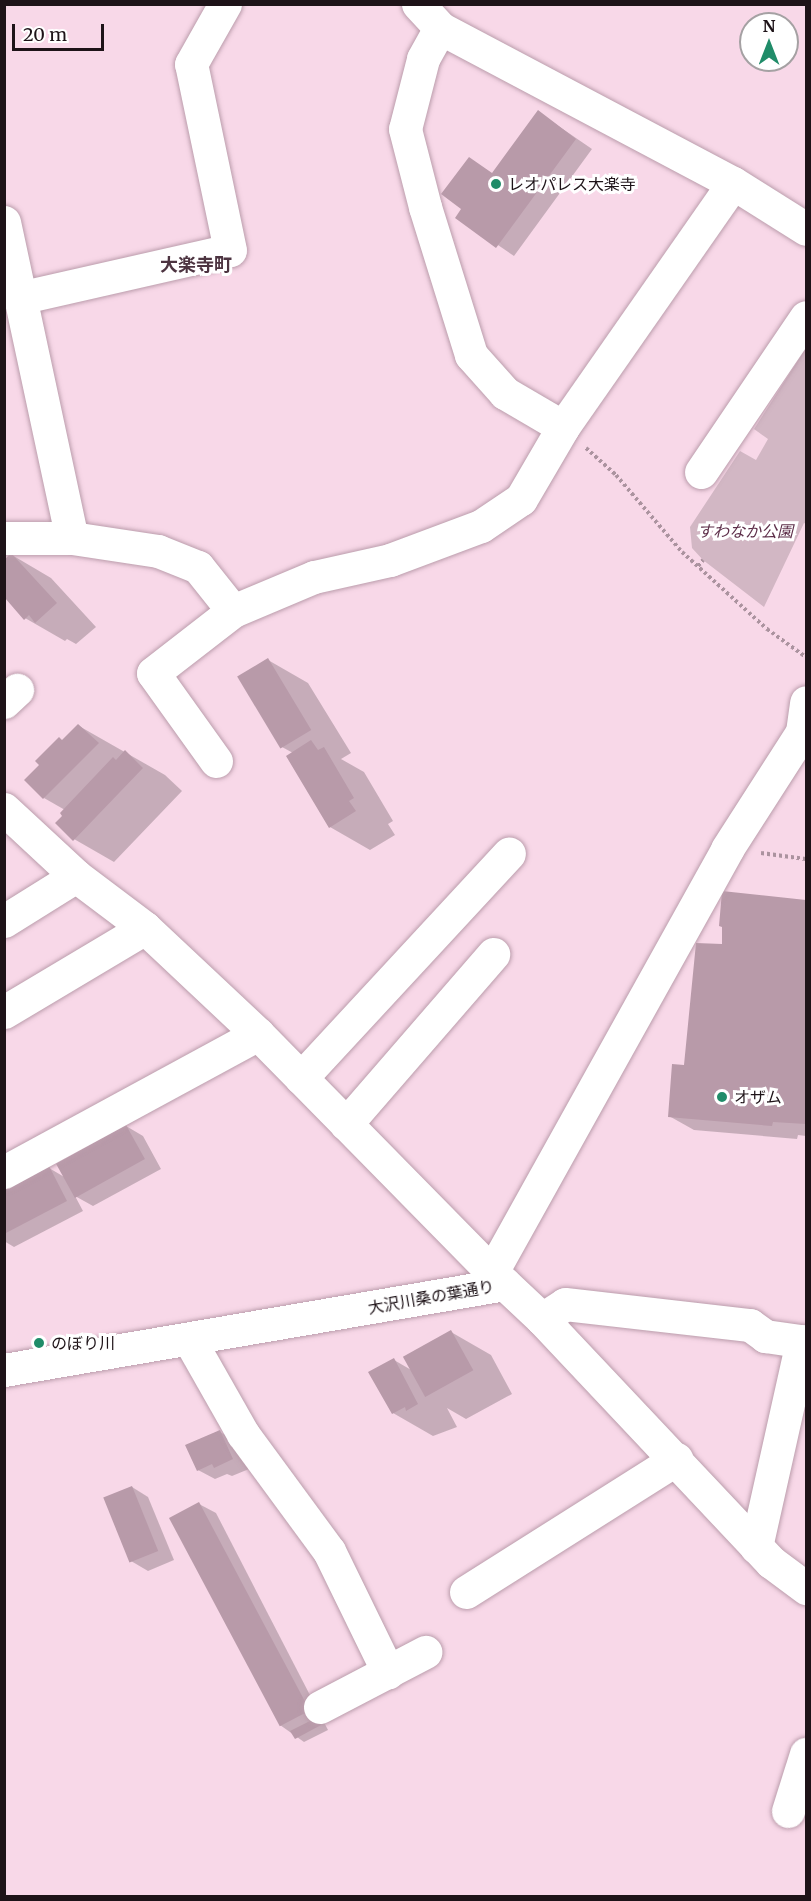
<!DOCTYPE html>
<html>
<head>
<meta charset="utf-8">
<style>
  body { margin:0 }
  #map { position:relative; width:811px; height:1901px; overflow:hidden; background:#f8d8e8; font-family:Merriweather,"Noto Sans JP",serif }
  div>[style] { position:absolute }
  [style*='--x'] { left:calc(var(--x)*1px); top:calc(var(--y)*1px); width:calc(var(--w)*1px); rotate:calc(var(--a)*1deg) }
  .green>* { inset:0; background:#d2b7c4 }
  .shadow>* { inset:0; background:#0003 }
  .building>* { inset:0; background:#b89aa9; transform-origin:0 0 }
  .path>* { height:4px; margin-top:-2px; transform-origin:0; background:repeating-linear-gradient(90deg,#ab939f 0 3px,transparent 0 6px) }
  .roads { filter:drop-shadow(0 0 2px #bb9dac) drop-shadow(0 0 2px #bb9dac) }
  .minor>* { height:33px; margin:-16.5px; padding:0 16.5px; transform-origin:16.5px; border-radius:16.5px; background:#fff }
  .dots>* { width:16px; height:16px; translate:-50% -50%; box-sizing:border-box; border:3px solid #fff; border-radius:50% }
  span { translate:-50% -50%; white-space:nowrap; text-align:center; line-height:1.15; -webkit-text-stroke:6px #fff; paint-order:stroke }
  .poi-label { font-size:16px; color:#1e1318 }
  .left { translate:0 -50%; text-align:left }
  .park-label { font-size:16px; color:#5e2f4a; font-style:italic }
  .street-label { font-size:16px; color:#1e1318 }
  .neighbourhood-label { font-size:18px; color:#4d3441; font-weight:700 }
  .frame { position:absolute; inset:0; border:6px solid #1e1318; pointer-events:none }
  .north { position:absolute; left:739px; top:12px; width:60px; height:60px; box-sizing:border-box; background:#fff; border:2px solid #a5a1a3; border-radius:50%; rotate:0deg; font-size:16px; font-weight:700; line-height:24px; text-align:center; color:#1e1318 }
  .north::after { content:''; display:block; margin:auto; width:21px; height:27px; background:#208c69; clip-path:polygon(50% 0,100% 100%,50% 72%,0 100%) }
  .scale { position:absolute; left:12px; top:24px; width:92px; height:27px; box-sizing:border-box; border:3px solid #1e1318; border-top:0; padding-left:8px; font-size:18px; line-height:21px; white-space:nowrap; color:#1e1318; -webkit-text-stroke:4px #fff; paint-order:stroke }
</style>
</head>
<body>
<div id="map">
  <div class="green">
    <i style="clip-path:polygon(806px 348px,806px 524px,804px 523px,764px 607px,703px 560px,692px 548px,690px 527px,740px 451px,756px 460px,768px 439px,754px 429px)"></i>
  </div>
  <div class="shadow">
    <i style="clip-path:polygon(538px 112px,592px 149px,514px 256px,457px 217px,463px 209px,470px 159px,493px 174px)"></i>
    <i style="clip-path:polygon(12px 555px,51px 578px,96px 627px,76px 644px,67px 639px,65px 641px,25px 618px,4px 596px,4px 561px)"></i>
    <i style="clip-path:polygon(268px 660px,308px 683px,351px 753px,341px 759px,364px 772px,393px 821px,388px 824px,395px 835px,370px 850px,330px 827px,293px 753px,282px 747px)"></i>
    <i style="clip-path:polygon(79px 726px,165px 775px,182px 791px,114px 862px,74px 839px,64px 816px,65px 810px,44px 798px,64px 741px)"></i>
    <i style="clip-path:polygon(723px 893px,806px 901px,806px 1136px,798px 1135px,797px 1139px,694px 1130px,669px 1116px,723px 946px)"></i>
    <i style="clip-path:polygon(126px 1126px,143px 1136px,161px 1169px,93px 1206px,75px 1196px,83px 1211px,14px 1247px,4px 1241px,4px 1191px,49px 1168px,66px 1178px)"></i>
    <i style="clip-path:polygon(451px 1332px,491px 1355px,512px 1394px,466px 1419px,447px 1408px,457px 1427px,433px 1436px,393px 1413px,394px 1360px,413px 1371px)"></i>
    <i style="clip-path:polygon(220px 1432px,236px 1441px,249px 1469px,232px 1476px,227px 1474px,215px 1479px,198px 1470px)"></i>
    <i style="clip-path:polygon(132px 1487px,148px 1497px,174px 1560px,148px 1571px,131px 1561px)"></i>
    <i style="clip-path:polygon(199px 1504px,216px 1513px,328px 1730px,304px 1742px,280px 1725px)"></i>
  </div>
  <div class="building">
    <i style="clip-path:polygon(538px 110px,576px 139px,496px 248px,455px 218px,461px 209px,441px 194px,469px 157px,492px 173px)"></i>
    <i style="clip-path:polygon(11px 553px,57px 603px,35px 623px,29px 615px,24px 620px,5px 598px,5px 559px)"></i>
    <i style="left:268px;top:658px;width:84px;height:36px;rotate:59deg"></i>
    <i style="clip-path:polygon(78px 724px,99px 743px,43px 799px,24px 780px,39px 765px,35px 761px,59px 737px,62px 740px)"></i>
    <i style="clip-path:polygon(311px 740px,318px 750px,324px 747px,354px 798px,349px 801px,356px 811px,329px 828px,286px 756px)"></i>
    <i style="clip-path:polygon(125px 750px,143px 768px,73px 841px,55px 823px,62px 816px,60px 813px,113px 757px,116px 760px)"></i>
    <i style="clip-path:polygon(722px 891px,806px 900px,806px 1124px,773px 1122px,772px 1126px,668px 1117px,672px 1064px,684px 1065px,696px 943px,722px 944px,722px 927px,719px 926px)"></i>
    <i style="left:126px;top:1125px;width:39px;height:80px;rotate:61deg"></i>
    <i style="clip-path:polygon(49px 1166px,67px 1201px,4px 1234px,4px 1190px)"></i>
    <i style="left:451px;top:1330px;width:46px;height:55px;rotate:61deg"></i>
    <i style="clip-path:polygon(394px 1358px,418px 1404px,406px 1411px,405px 1407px,392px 1414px,368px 1372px)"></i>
    <i style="clip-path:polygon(220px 1430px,233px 1459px,214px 1468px,212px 1464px,197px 1471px,185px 1445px)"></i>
    <i style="left:132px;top:1486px;width:70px;height:31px;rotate:68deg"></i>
    <i style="left:199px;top:1502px;width:236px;height:34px;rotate:62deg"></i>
    <i style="clip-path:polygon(318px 1717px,321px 1725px,295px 1739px,290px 1731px)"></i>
  </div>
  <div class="path">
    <i style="--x:586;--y:448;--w:40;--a:42"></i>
    <i style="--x:616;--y:475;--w:101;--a:49.4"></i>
    <i style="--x:682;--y:552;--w:115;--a:42.2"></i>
    <i style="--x:767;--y:629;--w:48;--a:35.7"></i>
    <i style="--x:698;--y:566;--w:8;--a:-50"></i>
    <i style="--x:761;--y:853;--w:45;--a:7.6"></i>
  </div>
  <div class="roads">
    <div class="minor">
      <i style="--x:418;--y:4;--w:33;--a:47"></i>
      <i style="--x:440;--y:28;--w:331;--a:27.9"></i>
      <i style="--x:733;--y:183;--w:86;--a:32.2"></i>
      <i style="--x:440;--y:28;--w:35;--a:119"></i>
      <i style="--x:423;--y:59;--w:72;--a:104.4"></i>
      <i style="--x:405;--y:129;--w:81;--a:75.6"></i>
      <i style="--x:425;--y:207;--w:155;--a:72.7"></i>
      <i style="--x:471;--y:355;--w:51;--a:48.2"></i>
      <i style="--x:505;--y:393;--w:67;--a:30.4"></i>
      <i style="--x:4;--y:222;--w:323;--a:77.9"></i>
      <i style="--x:19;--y:298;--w:216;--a:-12.8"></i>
      <i style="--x:230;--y:250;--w:190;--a:-101.8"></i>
      <i style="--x:191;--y:64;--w:69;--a:-60.5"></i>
      <i style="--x:701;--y:472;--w:187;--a:-55.9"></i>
      <i style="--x:4;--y:538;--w:68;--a:0"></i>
      <i style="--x:72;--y:538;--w:87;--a:8.6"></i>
      <i style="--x:158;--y:551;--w:43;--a:21.8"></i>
      <i style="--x:198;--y:567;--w:56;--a:51.5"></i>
      <i style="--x:233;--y:611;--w:88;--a:-22.8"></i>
      <i style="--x:314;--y:577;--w:78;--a:-12.6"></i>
      <i style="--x:390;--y:560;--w:97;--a:-20.5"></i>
      <i style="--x:481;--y:526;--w:48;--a:-34"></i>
      <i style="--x:521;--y:499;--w:83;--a:-59.7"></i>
      <i style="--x:563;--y:427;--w:297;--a:-55.1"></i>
      <i style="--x:4;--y:702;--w:18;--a:-43"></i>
      <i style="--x:216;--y:761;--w:108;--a:-125.6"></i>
      <i style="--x:153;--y:673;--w:101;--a:-37.8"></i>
      <i style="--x:4;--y:809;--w:98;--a:42.9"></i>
      <i style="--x:76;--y:876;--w:86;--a:37"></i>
      <i style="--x:145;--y:928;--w:155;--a:43.2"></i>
      <i style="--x:258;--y:1034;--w:334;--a:45.5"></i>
      <i style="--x:492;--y:1272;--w:69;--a:43.2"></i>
      <i style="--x:542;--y:1319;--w:334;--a:46.7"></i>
      <i style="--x:771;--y:1562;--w:44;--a:36.6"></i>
      <i style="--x:4;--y:921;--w:85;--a:-32"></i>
      <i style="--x:4;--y:1012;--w:164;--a:-30.8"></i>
      <i style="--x:301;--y:1078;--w:306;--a:-47.2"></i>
      <i style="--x:346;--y:1124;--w:225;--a:-49.1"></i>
      <i style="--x:4;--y:1172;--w:289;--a:-28.5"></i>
      <i style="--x:492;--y:1272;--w:484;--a:-60.9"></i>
      <i style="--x:727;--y:849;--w:139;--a:-57.3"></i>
      <i style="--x:802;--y:732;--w:30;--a:-82"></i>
      <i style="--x:542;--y:1319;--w:27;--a:-33"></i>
      <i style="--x:565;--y:1304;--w:186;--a:6.5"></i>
      <i style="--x:750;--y:1325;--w:19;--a:36"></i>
      <i style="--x:765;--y:1336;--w:41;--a:8.3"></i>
      <i style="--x:189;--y:1339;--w:109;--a:60.4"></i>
      <i style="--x:243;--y:1434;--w:145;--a:53.7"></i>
      <i style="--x:329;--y:1551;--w:135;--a:64"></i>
      <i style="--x:4;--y:1370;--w:508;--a:-9.74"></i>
      <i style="--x:756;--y:1547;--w:211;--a:-77.4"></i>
      <i style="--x:466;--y:1592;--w:249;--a:-32.3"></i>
      <i style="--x:320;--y:1707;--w:119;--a:-27.6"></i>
      <i style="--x:788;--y:1811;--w:60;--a:-72.5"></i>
    </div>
  </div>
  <div class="dots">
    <i style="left:496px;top:184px;background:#208c69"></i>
    <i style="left:722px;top:1097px;background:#208c69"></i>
    <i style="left:39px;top:1343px;background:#208c69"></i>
  </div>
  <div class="poi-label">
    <span class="left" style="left:508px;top:184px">レオパレス大楽寺</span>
    <span class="left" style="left:734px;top:1097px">オザム</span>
    <span class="left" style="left:51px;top:1343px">のぼり川</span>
  </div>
  <div class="park-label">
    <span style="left:745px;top:531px">すわなか公園</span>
  </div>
  <div class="street-label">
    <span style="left:431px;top:1297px;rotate:-10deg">大沢川桑の葉通り</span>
  </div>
  <div class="neighbourhood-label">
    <span style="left:196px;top:265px">大楽寺町</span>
  </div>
  <div class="frame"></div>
  <div class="north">N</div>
  <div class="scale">20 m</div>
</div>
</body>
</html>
